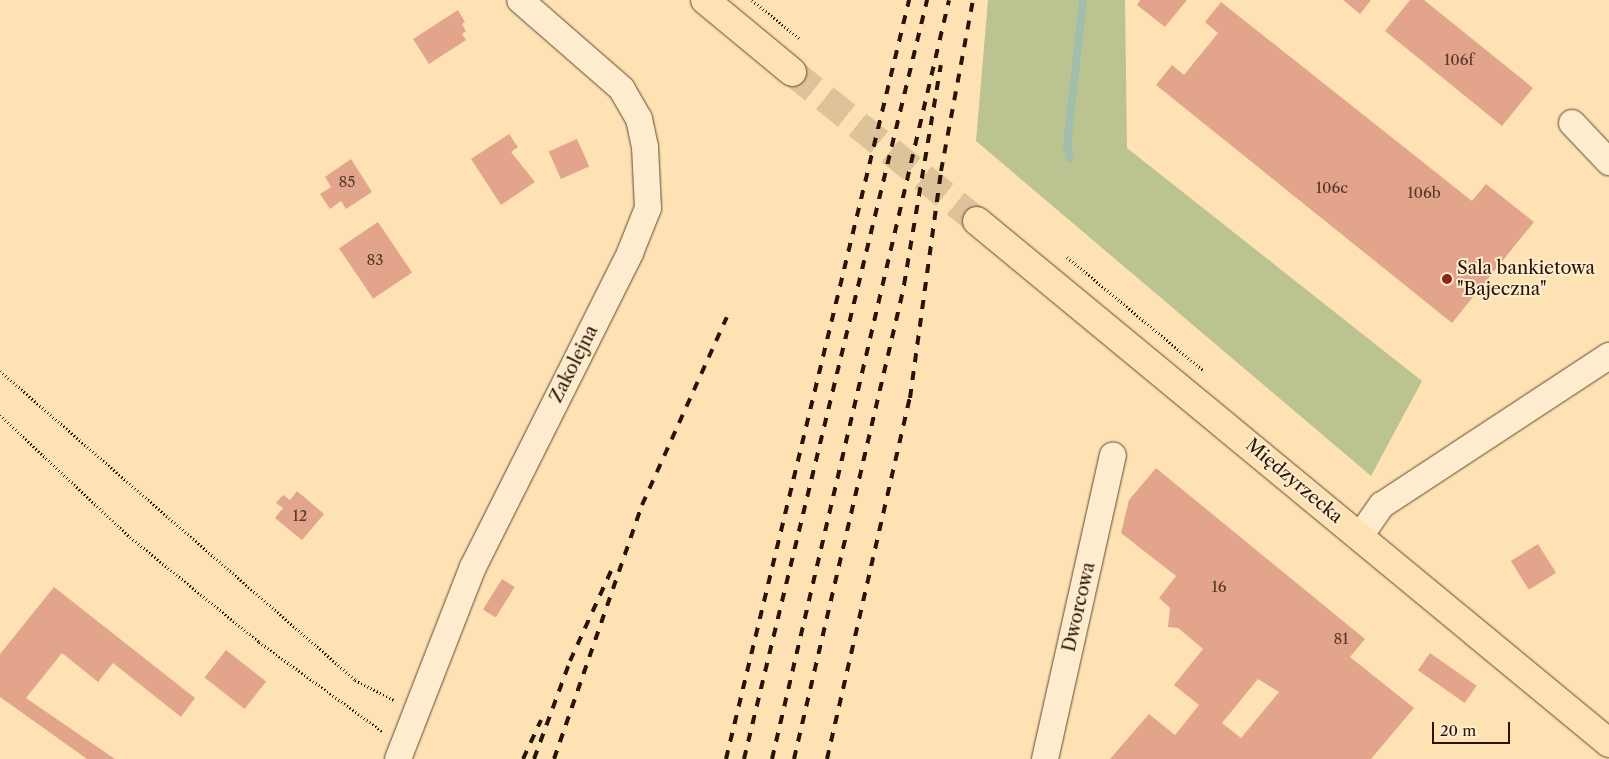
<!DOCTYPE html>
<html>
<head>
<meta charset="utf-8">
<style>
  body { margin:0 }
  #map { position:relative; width:1609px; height:759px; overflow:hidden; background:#ffe2b4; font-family:"Libre Caslon Text",serif }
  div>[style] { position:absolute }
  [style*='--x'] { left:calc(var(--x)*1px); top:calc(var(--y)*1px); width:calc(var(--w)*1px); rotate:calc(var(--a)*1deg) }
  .green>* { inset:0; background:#bbc491 }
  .stream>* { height:8px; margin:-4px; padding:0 4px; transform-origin:4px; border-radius:4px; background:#a0beab }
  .building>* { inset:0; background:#e2a58b; transform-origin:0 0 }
  .major-tunnel>* { height:28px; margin-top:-14px; transform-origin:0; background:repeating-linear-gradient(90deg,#dec39a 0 28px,transparent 0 42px) }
  .path>* { height:3px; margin-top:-1.5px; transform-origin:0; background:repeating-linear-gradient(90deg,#261504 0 1px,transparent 0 3.5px) }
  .roads { filter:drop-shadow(0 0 1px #5c4830) drop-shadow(0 0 1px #5c4830) }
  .minor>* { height:26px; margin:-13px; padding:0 13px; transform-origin:13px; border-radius:13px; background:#ffecce }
  .major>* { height:28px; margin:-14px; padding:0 14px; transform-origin:14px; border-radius:14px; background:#ffe2b4 }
  .rail>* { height:4px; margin-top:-2px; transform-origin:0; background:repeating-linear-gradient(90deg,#261504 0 9px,transparent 0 18px) }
  .dots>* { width:14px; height:14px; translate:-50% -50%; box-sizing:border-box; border:2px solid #ffecce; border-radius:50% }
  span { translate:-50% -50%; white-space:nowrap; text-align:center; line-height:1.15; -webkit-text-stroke:4px #ffecce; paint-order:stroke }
  .number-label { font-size:15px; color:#553926 }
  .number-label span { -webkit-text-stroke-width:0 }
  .poi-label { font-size:18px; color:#261504 }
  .left { translate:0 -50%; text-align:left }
  .street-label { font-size:18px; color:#261504 }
  .scale { position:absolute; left:1432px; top:722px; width:78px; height:22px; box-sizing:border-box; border:2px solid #261504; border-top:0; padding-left:6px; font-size:15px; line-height:18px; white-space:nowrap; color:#261504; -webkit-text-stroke:4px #ffecce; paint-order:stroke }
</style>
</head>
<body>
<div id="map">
  <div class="green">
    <i style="clip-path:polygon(988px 0,1125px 0,1127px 148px,1422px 381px,1371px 476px,976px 141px)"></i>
  </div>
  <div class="stream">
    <i style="--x:1070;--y:158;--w:12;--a:-104"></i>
    <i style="--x:1067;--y:146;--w:147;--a:-83.7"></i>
  </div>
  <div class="building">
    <i style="clip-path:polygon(1140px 0,1187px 0,1165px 27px,1137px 5px)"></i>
    <i style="clip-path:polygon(1343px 0,1371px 0,1360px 14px)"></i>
    <i style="clip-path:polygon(1410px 0,1424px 0,1533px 88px,1502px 126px,1385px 31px)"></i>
    <i style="clip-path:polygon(1221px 2px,1472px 201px,1486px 184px,1534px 222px,1452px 323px,1156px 85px,1172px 65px,1184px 75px,1218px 33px,1205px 22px)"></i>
    <i style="clip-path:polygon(458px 10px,465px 22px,462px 24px,466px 31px,462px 34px,466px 40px,429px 64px,413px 39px)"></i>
    <i style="clip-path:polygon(509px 134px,518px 147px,511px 152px,535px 182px,501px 205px,471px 159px)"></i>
    <i style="left:577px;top:139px;width:30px;height:31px;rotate:66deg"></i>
    <i style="clip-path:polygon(351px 159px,372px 192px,346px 209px,341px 201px,330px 209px,320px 194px,331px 187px,325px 177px)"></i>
    <i style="left:378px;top:222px;width:61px;height:47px;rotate:56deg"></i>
    <i style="clip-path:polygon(evenodd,1156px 468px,1365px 639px,1350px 657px,1414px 708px,1371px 759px,1110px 759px,1149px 714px,1175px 735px,1199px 705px,1174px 685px,1203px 649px,1178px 628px,1168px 627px,1170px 608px,1159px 598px,1176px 576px,1121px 533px,1129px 500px,1156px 468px,1258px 679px,1279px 692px,1241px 738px,1222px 723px,1258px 679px)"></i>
    <i style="clip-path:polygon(297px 491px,324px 514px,302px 540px,275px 518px,283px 508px,276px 503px,283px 495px,290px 500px)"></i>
    <i style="left:1538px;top:544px;width:34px;height:32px;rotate:58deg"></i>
    <i style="left:502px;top:579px;width:15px;height:36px;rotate:32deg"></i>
    <i style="clip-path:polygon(54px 587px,195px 698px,181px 717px,113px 663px,98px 682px,62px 653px,26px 698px,115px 759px,87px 759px,0 697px,0 654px)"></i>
    <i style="left:226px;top:650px;width:51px;height:35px;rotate:38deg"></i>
    <i style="left:1430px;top:653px;width:57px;height:21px;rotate:35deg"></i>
  </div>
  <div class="major-tunnel">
    <i style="--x:792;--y:72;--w:238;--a:38.8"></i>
  </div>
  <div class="path">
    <i style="--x:752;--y:0;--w:62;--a:39.1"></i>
    <i style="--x:1067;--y:257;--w:178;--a:39.8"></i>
    <i style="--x:0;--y:371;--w:471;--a:41"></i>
    <i style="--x:355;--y:680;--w:44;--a:27.1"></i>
    <i style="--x:0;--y:415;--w:178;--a:43.2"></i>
    <i style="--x:130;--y:537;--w:166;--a:39.1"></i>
    <i style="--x:259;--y:642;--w:152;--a:35.9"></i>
  </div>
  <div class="roads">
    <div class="minor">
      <i style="--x:1572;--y:123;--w:54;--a:46.5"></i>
      <i style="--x:1360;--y:536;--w:38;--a:-55"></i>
      <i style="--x:1382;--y:505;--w:272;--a:-33.3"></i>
      <i style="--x:398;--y:759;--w:206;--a:-68.7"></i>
      <i style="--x:473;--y:567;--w:351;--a:-63.4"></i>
      <i style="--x:630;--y:253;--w:48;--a:-68.2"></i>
      <i style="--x:648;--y:208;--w:61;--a:-92.8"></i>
      <i style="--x:645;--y:147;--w:29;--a:-102"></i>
      <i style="--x:639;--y:119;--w:34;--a:-120"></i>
      <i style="--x:622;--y:89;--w:135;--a:-138.9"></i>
      <i style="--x:1045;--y:759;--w:311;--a:-77.4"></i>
    </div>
    <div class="major">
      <i style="--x:705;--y:0;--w:113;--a:39.6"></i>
      <i style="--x:977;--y:221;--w:820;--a:39.55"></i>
    </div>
  </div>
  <div class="rail">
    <i style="--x:523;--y:759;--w:43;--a:-65.2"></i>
    <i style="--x:534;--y:759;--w:104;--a:-69.8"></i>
    <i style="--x:570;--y:661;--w:99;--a:-65.5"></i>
    <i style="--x:554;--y:759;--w:269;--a:-70.9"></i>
    <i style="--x:642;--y:505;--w:206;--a:-65.7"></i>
    <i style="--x:726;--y:759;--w:781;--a:-76.44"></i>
    <i style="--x:744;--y:759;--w:781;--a:-76.44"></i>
    <i style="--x:772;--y:759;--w:779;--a:-76.87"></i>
    <i style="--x:794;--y:759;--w:487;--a:-76.9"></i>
    <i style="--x:904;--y:285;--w:223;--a:-80.5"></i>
    <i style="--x:827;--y:759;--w:370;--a:-77.1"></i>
    <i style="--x:910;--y:398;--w:229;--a:-82.2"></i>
    <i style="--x:941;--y:171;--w:174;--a:-79.4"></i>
  </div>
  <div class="dots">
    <i style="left:1447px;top:279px;background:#8f2418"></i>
  </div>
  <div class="number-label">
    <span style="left:1459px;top:60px">106f</span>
    <span style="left:347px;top:182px">85</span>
    <span style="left:1332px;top:188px">106c</span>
    <span style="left:1424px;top:193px">106b</span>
    <span style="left:375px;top:260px">83</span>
    <span style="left:300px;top:516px">12</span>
    <span style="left:1219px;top:587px">16</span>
    <span style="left:1341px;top:639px">81</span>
  </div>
  <div class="poi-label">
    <span class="left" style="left:1457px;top:279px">Sala bankietowa<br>"Bajeczna"</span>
  </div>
  <div class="street-label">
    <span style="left:574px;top:364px;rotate:-63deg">Zakolejna</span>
    <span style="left:1294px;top:481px;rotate:40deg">Międzyrzecka</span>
    <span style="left:1079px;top:607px;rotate:-77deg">Dworcowa</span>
  </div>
  <div class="scale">20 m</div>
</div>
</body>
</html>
